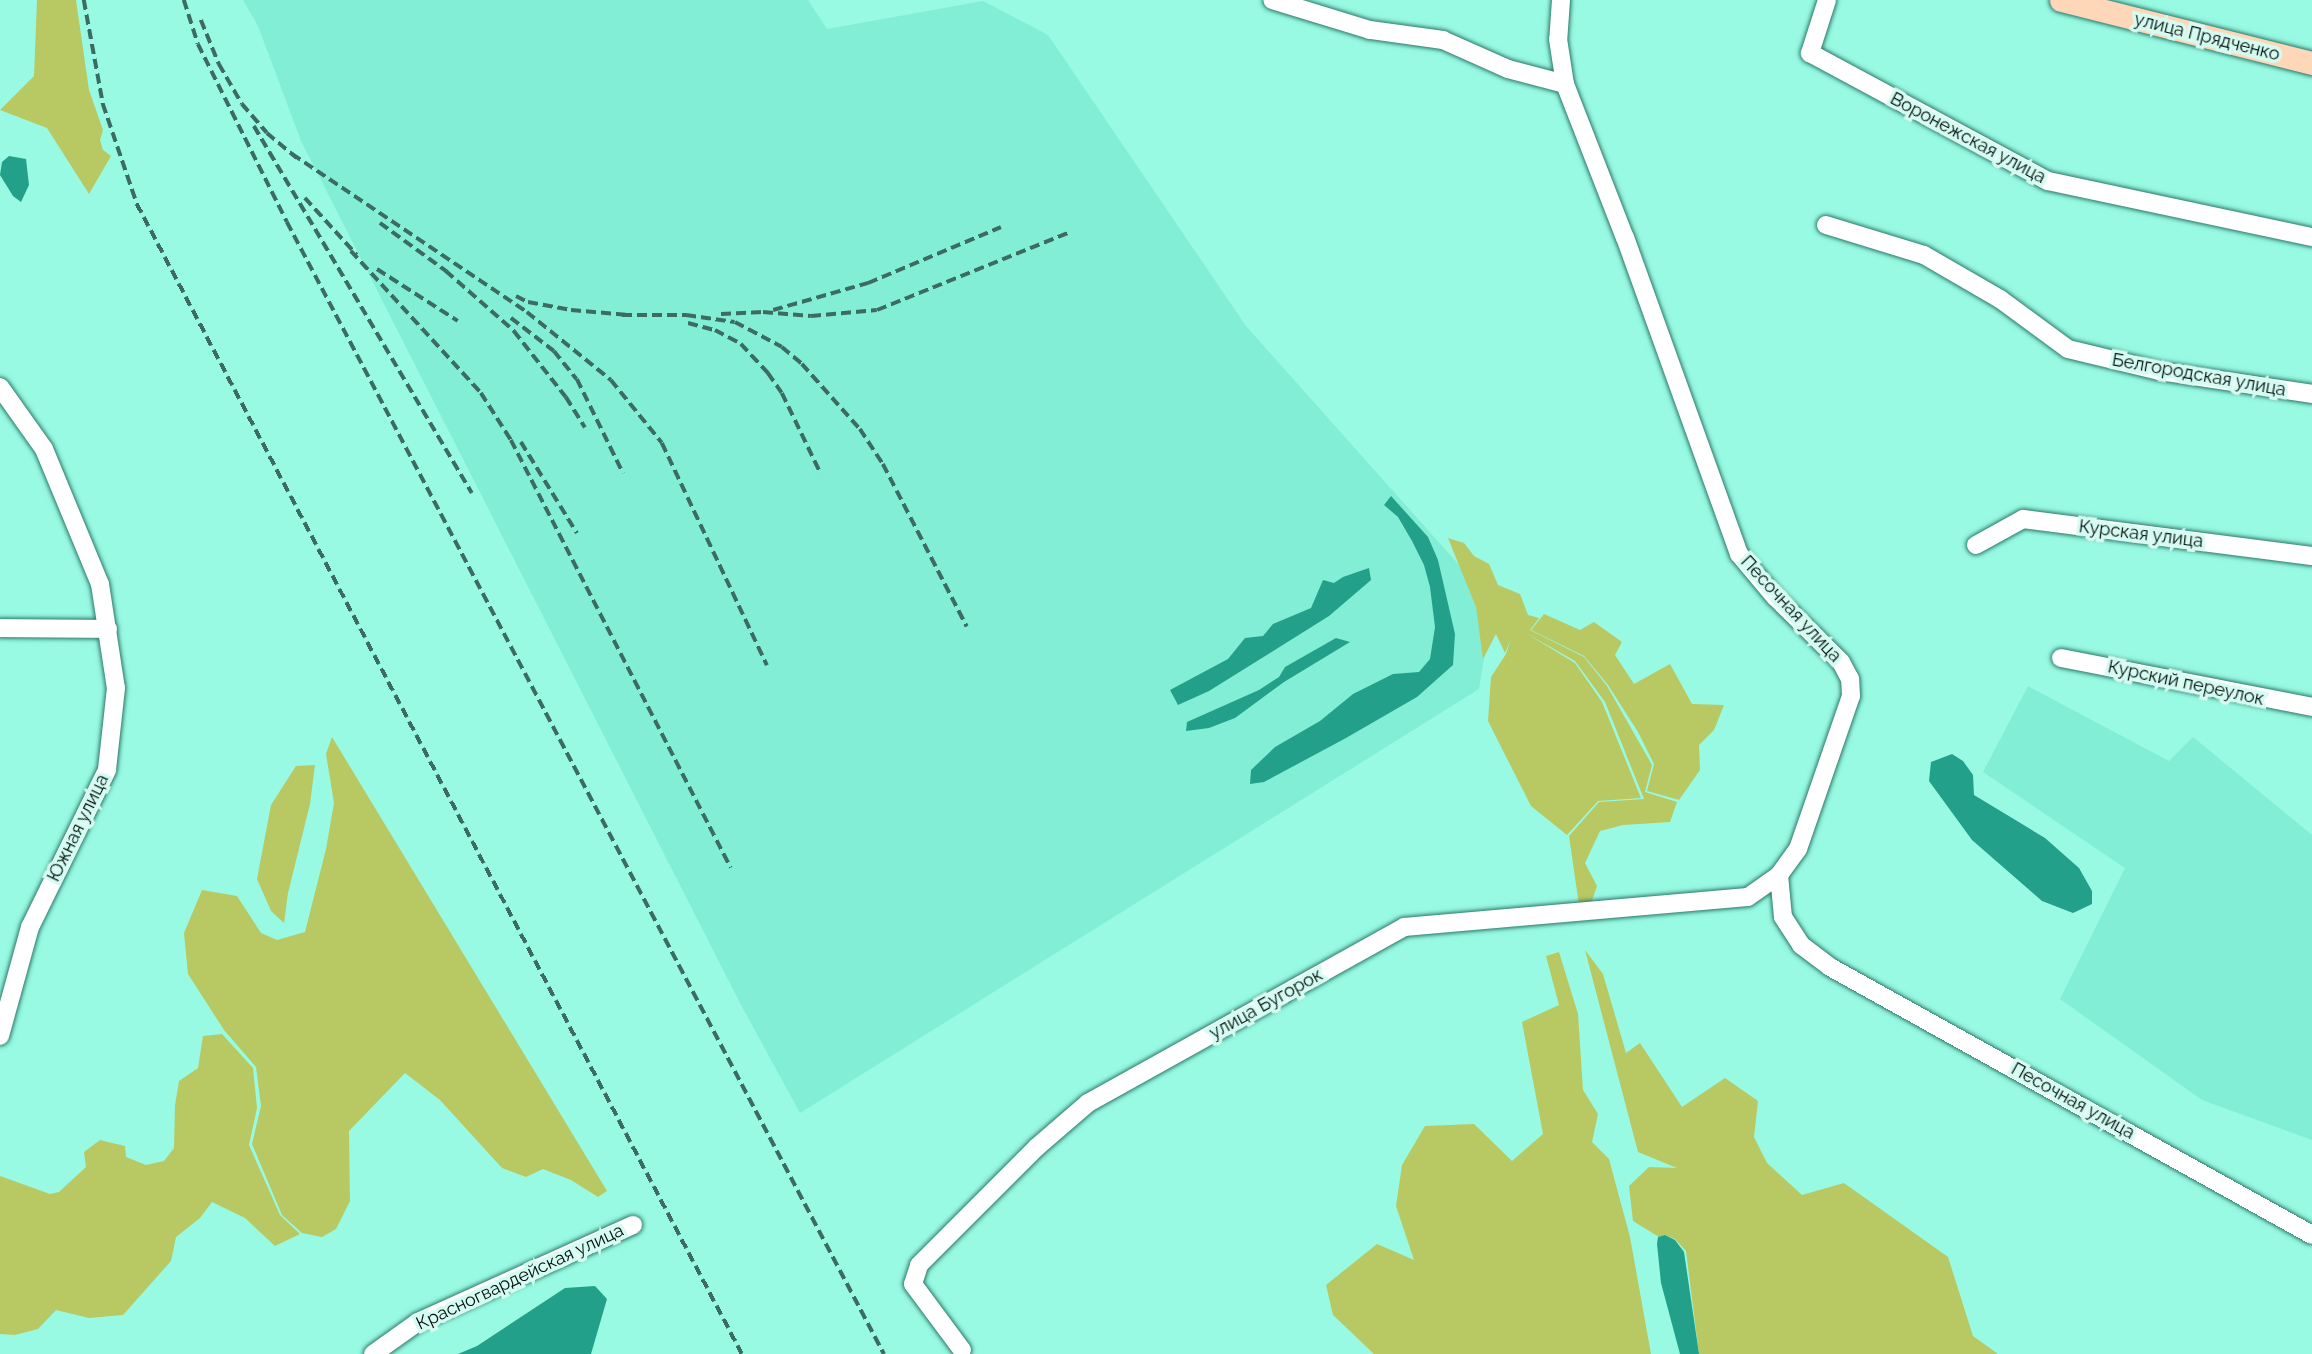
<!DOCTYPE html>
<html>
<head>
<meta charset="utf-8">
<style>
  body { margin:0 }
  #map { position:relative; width:2312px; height:1354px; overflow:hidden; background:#98fae3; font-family:Raleway,sans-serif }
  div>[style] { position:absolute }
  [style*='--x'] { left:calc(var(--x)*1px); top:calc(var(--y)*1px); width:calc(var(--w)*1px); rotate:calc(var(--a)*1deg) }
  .built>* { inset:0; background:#82eed6 }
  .green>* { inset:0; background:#b8c863 }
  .water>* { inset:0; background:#22a089 }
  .roads { filter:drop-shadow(0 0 2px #2c7969) drop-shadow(0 0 2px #2c7969) }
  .minor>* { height:18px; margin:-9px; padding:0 9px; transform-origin:9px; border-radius:9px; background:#fff }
  .major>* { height:23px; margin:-11.5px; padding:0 11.5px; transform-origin:11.5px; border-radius:11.5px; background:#fed6b8 }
  .rail>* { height:3.5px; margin-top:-1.75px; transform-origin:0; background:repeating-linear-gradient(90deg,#3c6c61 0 10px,transparent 0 15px) }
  span { translate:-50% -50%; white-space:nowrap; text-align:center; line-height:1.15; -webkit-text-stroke:7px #d6fbf1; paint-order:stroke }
  .street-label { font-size:18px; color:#00100c }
</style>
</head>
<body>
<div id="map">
  <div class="built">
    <i style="clip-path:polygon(243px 0,808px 0,827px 29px,983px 1px,1048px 35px,1246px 326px,1493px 603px,1479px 689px,800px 1113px,741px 1005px,301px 141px,258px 26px)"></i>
    <i style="clip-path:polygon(2028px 686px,2169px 761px,2193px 737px,2312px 835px,2312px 1140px,2202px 1100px,2060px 999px,2125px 868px,1983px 772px)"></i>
  </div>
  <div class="green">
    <i style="clip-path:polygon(37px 0,76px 0,89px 90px,103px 130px,100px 140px,103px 150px,111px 156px,89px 194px,47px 128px,0 110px,34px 76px)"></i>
    <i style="clip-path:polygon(1448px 538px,1464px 543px,1474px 556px,1489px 564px,1498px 585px,1520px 594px,1528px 615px,1539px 618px,1530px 630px,1584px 657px,1607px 686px,1652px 765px,1645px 792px,1677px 802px,1670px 822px,1623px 825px,1600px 831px,1585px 863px,1597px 886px,1590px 906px,1579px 905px,1569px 836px,1599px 802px,1644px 799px,1605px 702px,1575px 661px,1524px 632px,1575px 663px,1602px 702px,1641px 798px,1598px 801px,1567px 835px,1531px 806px,1488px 721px,1491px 677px,1506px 654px,1511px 639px,1505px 653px,1496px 634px,1483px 659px,1476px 607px)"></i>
    <i style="clip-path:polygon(1544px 614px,1580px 630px,1594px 622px,1622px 642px,1615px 655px,1634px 684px,1670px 664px,1692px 704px,1724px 705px,1714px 730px,1699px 745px,1700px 770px,1679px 800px,1647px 791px,1654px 764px,1638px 732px,1608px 685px,1584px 656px,1531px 630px)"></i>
    <i style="clip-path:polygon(332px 737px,607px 1191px,598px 1197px,571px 1180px,543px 1169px,526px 1177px,502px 1168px,440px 1100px,405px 1073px,349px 1131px,350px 1201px,336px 1229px,322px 1237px,302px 1233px,282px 1215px,252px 1144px,261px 1106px,256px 1067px,224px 1030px,188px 974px,184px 933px,202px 890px,237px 896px,261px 933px,277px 940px,305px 932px,326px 849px,334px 803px,326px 754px)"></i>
    <i style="clip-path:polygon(315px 765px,310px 804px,288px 893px,284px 923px,271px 911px,257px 879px,271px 805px,296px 766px)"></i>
    <i style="clip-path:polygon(1585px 950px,1603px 974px,1626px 1053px,1640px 1043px,1682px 1107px,1725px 1078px,1758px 1101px,1754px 1137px,1767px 1163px,1802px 1195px,1844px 1183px,1948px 1257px,1973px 1336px,1998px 1354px,1699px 1354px,1686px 1251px,1675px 1239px,1665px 1235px,1659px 1237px,1633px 1221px,1629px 1186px,1649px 1167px,1677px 1168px,1638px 1152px)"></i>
    <i style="clip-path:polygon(1559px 952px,1578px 1014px,1583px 1090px,1598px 1114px,1592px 1142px,1609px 1159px,1630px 1237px,1651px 1354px,1374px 1354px,1333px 1315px,1326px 1285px,1377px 1244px,1414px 1260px,1396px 1206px,1402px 1165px,1425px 1126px,1474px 1124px,1512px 1161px,1543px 1134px,1522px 1022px,1559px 1005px,1546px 956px)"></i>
    <i style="clip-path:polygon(222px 1034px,253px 1068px,257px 1108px,249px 1145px,280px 1215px,300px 1234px,275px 1246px,245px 1218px,212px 1202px,200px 1218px,176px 1237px,171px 1261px,123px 1315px,89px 1318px,56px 1310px,38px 1329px,15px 1335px,0 1334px,0 1176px,50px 1194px,59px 1192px,86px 1167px,84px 1152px,100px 1140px,125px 1146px,126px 1157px,146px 1165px,164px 1161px,174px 1148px,175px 1105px,179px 1081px,198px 1068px,203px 1036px)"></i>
  </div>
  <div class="water">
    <i style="clip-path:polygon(9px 156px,26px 159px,29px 185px,21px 202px,13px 196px,0 175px,2px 162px)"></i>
    <i style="clip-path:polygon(1391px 496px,1428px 537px,1438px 560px,1455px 634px,1453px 665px,1417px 697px,1346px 738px,1264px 782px,1250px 784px,1251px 770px,1275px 747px,1320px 721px,1353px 694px,1393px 674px,1419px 672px,1430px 659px,1435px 627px,1430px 587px,1424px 565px,1412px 541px,1398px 517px,1384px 505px)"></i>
    <i style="clip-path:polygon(1369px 568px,1371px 580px,1329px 616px,1209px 691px,1178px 705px,1170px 690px,1228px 659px,1245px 638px,1263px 636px,1273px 624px,1311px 608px,1323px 580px,1334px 583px,1343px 577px)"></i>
    <i style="clip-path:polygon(1336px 638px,1350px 642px,1284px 682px,1235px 718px,1209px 728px,1186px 731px,1187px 722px,1259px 690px,1279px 677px,1285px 667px)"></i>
    <i style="clip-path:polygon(1952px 754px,1963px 761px,1973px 775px,1974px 795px,2045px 838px,2079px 868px,2092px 891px,2092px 904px,2073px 913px,2042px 901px,1972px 840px,1929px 781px,1931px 762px)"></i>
    <i style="clip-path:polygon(1665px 1235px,1675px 1240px,1684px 1252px,1699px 1354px,1680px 1354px,1661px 1283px,1657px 1244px,1658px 1237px)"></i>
    <i style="clip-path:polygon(595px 1286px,607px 1299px,591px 1354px,458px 1354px,477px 1346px,565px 1288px)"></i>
  </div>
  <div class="roads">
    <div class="minor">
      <i style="--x:1561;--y:0;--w:39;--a:94"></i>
      <i style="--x:1558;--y:39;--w:46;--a:81.2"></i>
      <i style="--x:1827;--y:0;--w:56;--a:107.8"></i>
      <i style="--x:1810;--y:53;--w:270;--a:28.3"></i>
      <i style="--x:2048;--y:181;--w:270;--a:12"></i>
      <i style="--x:1826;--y:225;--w:102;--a:17"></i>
      <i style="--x:1924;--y:255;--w:88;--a:30.1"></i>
      <i style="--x:2000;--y:299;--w:84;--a:36.3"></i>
      <i style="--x:2068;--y:349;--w:94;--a:13.6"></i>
      <i style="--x:2159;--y:371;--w:155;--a:8.5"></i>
      <i style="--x:0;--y:387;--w:76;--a:54.6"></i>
      <i style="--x:44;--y:449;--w:146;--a:67.5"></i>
      <i style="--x:100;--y:584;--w:105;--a:81.3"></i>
      <i style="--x:116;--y:688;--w:82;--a:96.3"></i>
      <i style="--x:107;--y:770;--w:175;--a:116.1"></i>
      <i style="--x:30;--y:927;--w:113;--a:105.4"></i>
      <i style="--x:1976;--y:545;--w:54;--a:-29"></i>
      <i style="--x:2023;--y:519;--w:291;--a:7.3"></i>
      <i style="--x:0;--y:628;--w:108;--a:0.5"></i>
      <i style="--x:2061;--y:658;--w:256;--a:11"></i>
      <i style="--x:1779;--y:875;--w:42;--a:84.6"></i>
      <i style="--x:1783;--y:917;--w:33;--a:57"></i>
      <i style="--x:1801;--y:945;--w:36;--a:37"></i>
      <i style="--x:1830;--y:967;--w:551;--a:29.07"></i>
      <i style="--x:962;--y:1350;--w:82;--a:-126.6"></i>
      <i style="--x:913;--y:1284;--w:20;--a:-72"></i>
      <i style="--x:919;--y:1265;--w:167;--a:-45"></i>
      <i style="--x:1037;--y:1147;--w:67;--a:-40.8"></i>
      <i style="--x:1088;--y:1103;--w:362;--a:-29.1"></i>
      <i style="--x:1404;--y:927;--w:345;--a:-5"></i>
      <i style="--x:1748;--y:897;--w:38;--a:-35"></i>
      <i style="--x:1779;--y:875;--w:32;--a:-54"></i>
      <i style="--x:1798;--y:849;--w:162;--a:-70.9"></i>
      <i style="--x:1851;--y:696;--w:17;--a:-93"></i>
      <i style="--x:1850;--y:679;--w:19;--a:-118"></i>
      <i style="--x:1841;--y:662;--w:93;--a:-135.4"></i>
      <i style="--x:1775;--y:597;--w:56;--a:-129.9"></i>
      <i style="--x:1739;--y:554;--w:336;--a:-109.8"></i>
      <i style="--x:1625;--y:238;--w:165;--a:-111.3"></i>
      <i style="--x:1565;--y:84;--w:59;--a:-165.3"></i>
      <i style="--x:1508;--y:69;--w:71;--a:-156"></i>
      <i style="--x:1443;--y:40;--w:74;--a:-172.2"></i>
      <i style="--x:1370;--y:30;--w:102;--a:-163"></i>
      <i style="--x:373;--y:1354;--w:55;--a:-35.4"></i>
      <i style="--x:418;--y:1322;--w:236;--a:-24.3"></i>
    </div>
    <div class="major">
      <i style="--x:2061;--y:0;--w:259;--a:14.1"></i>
    </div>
  </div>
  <div class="rail">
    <i style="--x:84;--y:0;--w:106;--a:79.6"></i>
    <i style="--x:103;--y:104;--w:106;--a:71.2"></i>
    <i style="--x:137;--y:204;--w:1299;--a:62.25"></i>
    <i style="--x:184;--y:0;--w:46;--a:72.3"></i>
    <i style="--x:198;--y:44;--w:199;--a:63.4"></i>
    <i style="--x:287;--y:222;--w:1280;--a:62.19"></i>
    <i style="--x:201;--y:20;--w:48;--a:67.8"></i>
    <i style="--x:219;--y:64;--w:46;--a:60.1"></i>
    <i style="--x:242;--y:104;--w:38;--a:49"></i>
    <i style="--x:267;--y:133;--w:39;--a:40"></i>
    <i style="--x:254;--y:126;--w:427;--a:59.3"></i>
    <i style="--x:292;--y:154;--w:283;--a:33.9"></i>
    <i style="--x:527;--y:312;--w:108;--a:39"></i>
    <i style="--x:611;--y:380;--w:81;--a:51"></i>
    <i style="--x:662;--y:443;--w:246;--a:64.7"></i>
    <i style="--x:305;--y:198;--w:77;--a:47.6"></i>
    <i style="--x:380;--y:223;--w:82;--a:36"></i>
    <i style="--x:446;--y:271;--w:91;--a:41.4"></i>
    <i style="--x:514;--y:331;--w:84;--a:51.8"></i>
    <i style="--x:566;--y:397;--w:36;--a:58"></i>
    <i style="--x:351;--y:251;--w:193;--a:47.5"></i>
    <i style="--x:481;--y:393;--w:56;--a:57.4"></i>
    <i style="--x:511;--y:440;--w:481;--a:62.8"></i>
    <i style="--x:377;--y:269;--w:96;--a:32.7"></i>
    <i style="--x:516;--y:296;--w:13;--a:27"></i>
    <i style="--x:528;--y:302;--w:44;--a:10.5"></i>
    <i style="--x:571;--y:310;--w:58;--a:4.9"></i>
    <i style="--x:773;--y:310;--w:99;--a:-15.9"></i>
    <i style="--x:868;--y:283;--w:144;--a:-22.8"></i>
    <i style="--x:721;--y:314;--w:42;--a:-2.7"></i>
    <i style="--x:763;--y:312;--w:48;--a:4.8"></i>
    <i style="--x:811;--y:316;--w:66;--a:-5.2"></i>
    <i style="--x:877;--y:310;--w:206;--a:-22"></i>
    <i style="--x:622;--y:315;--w:64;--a:0"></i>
    <i style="--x:686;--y:315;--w:49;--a:8.1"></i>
    <i style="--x:735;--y:322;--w:53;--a:28"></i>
    <i style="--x:782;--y:347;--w:26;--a:40"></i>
    <i style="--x:802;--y:364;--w:87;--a:48.3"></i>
    <i style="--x:860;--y:429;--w:42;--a:56.7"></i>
    <i style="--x:883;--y:464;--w:183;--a:62.7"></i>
    <i style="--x:511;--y:318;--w:54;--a:37.5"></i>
    <i style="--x:554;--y:351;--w:36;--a:51"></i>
    <i style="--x:577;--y:379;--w:105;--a:63.9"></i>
    <i style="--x:688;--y:323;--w:28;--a:15"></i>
    <i style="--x:715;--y:330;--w:30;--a:28"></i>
    <i style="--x:741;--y:344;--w:40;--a:47"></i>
    <i style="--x:768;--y:373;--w:24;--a:55"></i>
    <i style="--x:782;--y:393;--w:90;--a:64.3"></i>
    <i style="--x:521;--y:442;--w:107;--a:58.4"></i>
  </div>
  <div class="street-label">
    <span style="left:2207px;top:37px;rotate:14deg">улица Прядченко</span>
    <span style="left:1968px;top:138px;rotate:28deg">Воронежская улица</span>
    <span style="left:2199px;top:375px;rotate:10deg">Белгородская улица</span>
    <span style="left:2141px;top:534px;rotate:7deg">Курская улица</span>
    <span style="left:1791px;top:609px;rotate:47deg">Песочная улица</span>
    <span style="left:2186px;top:683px;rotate:12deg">Курский переулок</span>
    <span style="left:78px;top:828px;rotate:-64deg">Южная улица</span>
    <span style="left:1266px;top:1004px;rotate:-29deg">улица Бугорок</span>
    <span style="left:2073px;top:1101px;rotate:29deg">Песочная улица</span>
    <span style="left:520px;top:1277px;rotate:-25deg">Красногвардейская улица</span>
  </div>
</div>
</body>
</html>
